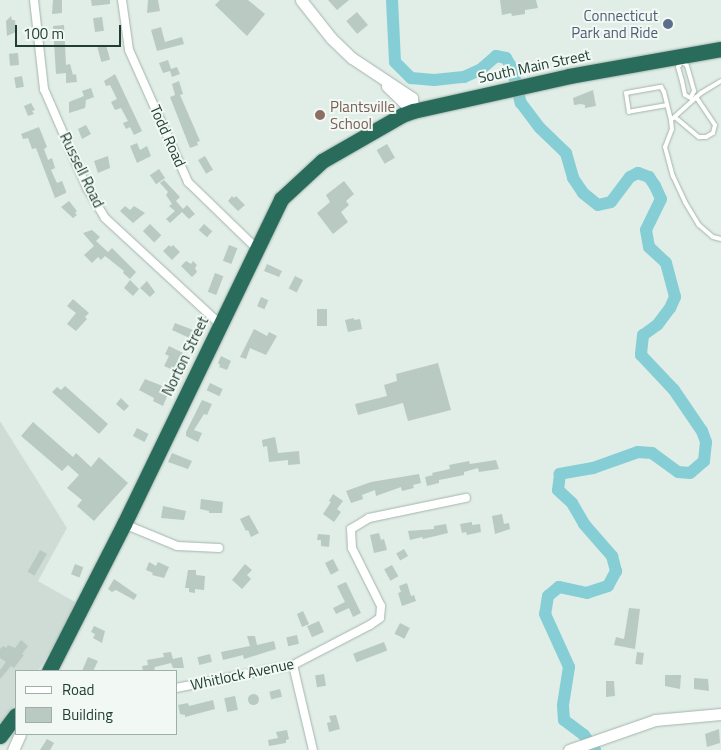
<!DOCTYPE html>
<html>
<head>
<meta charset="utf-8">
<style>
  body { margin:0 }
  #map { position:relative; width:721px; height:750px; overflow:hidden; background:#e1ede7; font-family:"Titillium Web",sans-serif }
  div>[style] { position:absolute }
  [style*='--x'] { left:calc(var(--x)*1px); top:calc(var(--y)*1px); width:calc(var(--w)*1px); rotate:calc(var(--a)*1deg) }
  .built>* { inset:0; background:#cfdcd6 }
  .river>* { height:12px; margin:-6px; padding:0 6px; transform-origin:6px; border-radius:6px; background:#86ced5 }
  .building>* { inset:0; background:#b9cac2; transform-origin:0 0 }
  .round { border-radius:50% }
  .roads { filter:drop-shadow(0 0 1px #a3b5ae) drop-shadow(0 0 1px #a3b5ae) }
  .lane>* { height:4px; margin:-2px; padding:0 2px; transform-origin:2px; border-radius:2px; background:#fff }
  .street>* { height:8px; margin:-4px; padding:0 4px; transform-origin:4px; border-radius:4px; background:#fff }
  .secondary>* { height:11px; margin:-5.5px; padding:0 5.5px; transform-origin:5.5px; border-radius:5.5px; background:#fff }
  .highway>* { height:15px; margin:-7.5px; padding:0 7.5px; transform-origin:7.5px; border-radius:7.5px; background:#2a6c5b }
  .dots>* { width:14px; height:14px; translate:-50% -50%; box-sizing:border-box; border:2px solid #f2f9f5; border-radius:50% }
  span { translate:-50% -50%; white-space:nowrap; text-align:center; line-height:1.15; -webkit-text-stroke:4px #f2f9f5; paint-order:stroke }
  .service-label { font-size:15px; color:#4e5e75 }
  .right { translate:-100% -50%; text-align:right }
  .street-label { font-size:15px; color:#203e34 }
  .education-label { font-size:15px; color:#785e54 }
  .left { translate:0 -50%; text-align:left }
  .legend { position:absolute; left:15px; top:670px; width:162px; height:65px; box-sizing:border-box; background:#f2f9f5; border:1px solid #9eaea8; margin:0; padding:6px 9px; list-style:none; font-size:15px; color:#203e34 }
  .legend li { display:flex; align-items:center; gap:10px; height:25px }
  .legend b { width:25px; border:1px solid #9eaea8 }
  .scale { position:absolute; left:15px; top:25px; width:106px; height:22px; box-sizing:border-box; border:2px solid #203e34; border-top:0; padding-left:6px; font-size:15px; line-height:18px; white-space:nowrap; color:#203e34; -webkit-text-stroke:4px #f2f9f5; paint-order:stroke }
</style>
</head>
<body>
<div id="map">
  <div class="built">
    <i style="clip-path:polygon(0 421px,67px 528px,38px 581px,75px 602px,65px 627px,38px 671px,16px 671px,16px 703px,0 725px)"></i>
  </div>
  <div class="river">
    <i style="--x:392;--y:0;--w:62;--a:87.2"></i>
    <i style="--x:395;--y:62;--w:23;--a:45"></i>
    <i style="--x:411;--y:78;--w:23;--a:5"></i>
    <i style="--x:434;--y:80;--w:30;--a:-6"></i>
    <i style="--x:464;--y:77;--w:17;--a:-24"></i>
    <i style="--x:480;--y:70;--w:21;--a:-41"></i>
    <i style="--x:496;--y:56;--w:10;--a:11"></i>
    <i style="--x:506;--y:58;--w:12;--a:59"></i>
    <i style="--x:512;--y:68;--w:36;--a:76"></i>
    <i style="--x:521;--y:103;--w:31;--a:53"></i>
    <i style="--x:540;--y:128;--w:36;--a:44"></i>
    <i style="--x:566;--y:153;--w:26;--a:74"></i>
    <i style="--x:573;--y:178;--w:18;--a:56"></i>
    <i style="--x:583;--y:193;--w:19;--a:39"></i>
    <i style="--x:598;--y:205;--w:13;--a:-13"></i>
    <i style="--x:611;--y:202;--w:31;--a:-53"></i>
    <i style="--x:630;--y:177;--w:9;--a:-27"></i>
    <i style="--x:638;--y:173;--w:12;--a:20"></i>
    <i style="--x:649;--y:177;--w:11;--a:56"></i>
    <i style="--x:655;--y:186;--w:14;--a:65"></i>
    <i style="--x:661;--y:199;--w:34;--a:116"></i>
    <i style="--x:646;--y:230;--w:17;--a:80"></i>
    <i style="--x:649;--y:247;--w:23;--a:43"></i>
    <i style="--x:666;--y:263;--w:35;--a:75"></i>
    <i style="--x:675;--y:297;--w:12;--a:114"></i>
    <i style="--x:670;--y:308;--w:21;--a:127"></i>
    <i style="--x:657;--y:325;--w:17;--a:144"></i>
    <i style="--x:643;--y:335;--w:20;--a:96"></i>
    <i style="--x:641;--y:355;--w:48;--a:46.7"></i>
    <i style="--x:674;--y:390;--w:50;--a:55.7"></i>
    <i style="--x:702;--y:431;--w:12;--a:70"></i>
    <i style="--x:706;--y:442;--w:19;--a:96"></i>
    <i style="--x:704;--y:461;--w:18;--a:139"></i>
    <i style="--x:690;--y:473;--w:12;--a:-175"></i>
    <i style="--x:678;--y:472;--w:32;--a:-144"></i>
    <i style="--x:652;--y:453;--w:14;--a:-176"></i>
    <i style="--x:638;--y:452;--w:48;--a:160.4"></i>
    <i style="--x:593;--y:468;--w:34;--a:170"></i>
    <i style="--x:560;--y:474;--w:16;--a:97"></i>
    <i style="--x:558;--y:490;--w:19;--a:43"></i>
    <i style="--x:572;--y:503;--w:24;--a:60"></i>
    <i style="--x:584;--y:524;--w:43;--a:48.8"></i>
    <i style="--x:612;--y:556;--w:16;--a:75"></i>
    <i style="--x:616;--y:571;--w:17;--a:118"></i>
    <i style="--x:608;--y:586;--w:22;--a:162"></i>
    <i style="--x:587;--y:593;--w:29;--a:-168"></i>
    <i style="--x:559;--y:587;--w:14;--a:141"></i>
    <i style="--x:548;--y:596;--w:18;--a:99"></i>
    <i style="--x:545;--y:614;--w:58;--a:65.6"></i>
    <i style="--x:569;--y:667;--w:39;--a:99"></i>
    <i style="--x:563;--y:706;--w:14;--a:86"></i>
    <i style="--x:564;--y:720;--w:25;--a:37"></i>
    <i style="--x:584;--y:735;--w:19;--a:54"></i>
  </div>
  <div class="building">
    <i style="clip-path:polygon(53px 0,62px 0,62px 13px,52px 14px)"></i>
    <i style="clip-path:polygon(91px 0,110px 0,110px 4px,92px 6px)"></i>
    <i style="clip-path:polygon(148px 0,158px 0,160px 11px,147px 13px)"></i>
    <i style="clip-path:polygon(220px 0,248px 0,265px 14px,247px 36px,215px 5px)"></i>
    <i style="clip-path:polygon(328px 0,349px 0,337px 10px)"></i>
    <i style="clip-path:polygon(500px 0,536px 0,538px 8px,525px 10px,525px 14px,512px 16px,511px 13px,502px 15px)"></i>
    <i style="left:357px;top:12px;width:17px;height:14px;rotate:50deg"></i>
    <i style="clip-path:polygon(11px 16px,12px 20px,15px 20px,16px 32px,7px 36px,6px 21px)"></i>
    <i style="left:102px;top:17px;width:14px;height:9px;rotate:82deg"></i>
    <i style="clip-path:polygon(64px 25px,66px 65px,70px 64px,73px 75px,76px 74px,77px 82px,66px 83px,66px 73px,56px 74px,53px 26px)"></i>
    <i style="clip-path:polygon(161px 27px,165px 42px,182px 37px,184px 44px,157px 51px,151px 30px)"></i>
    <i style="left:106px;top:45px;width:15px;height:9px;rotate:74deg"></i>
    <i style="left:18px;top:53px;width:12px;height:9px;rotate:85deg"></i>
    <i style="clip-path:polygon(168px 60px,171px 69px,177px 67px,180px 74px,172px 77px,170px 71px,163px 73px,159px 63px)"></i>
    <i style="clip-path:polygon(115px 74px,142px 131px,134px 135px,130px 127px,126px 129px,123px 123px,128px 121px,121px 108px,115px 110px,111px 102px,117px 99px,110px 85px,106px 86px,104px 81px)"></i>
    <i style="left:22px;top:76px;width:11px;height:8px;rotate:80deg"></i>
    <i style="clip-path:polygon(179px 81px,183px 94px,180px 95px,200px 141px,197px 142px,198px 145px,190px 148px,170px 97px,175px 95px,172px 84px)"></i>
    <i style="clip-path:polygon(91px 88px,94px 97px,86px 100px,85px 108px,69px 113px,69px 102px,84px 96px,82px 91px)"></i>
    <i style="clip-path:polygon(593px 90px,596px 106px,585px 108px,585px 105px,581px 104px,574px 105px,573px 98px)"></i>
    <i style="clip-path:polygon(31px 103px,35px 110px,32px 111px,34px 114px,28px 116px,24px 106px)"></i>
    <i style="clip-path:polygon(86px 125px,91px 134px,82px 139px,78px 129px)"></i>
    <i style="clip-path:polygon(39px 127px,47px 147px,44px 149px,48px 160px,52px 158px,55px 168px,51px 170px,57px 183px,62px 181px,66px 191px,66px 193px,55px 198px,36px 148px,32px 149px,28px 138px,23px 139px,21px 134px)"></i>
    <i style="clip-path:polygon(137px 143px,140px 150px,147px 146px,151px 156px,137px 163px,130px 146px)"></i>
    <i style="left:387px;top:144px;width:16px;height:12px;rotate:60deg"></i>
    <i style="clip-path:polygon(108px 156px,110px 168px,98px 173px,94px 161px)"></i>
    <i style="left:205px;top:156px;width:16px;height:8px;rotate:60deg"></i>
    <i style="left:159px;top:169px;width:11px;height:11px;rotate:56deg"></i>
    <i style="clip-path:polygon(164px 180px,180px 197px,176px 201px,183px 209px,187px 205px,195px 214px,189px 219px,182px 212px,170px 223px,166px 219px,175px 211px,169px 206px,172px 204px,166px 195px,168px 192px,160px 183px)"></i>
    <i style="clip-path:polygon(344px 181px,354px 194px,346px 201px,349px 205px,341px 212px,348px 222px,333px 234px,317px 213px,330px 202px,326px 195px)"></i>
    <i style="clip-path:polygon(232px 196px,234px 198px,236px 196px,245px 205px,238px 211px,228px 201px)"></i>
    <i style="clip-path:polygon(69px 201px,77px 211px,75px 213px,77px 215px,73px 218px,61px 207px)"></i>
    <i style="clip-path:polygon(125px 206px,130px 210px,134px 206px,145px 213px,133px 223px,120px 211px)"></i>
    <i style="left:150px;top:224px;width:16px;height:10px;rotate:45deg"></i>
    <i style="left:204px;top:224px;width:11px;height:8px;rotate:41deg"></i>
    <i style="clip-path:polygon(92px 230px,100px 237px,96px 241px,108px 252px,112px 248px,136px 272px,130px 279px,123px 273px,124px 271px,105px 256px,101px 260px,98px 257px,92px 263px,84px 255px,94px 246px,83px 233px)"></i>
    <i style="clip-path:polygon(169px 245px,171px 247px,173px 245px,180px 252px,172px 260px,163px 251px)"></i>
    <i style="left:229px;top:245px;width:9px;height:17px;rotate:21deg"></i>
    <i style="clip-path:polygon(186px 261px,191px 264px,193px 261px,197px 265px,195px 268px,197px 272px,192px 277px,181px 266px)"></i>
    <i style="clip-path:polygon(267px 264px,282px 271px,279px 277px,264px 271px)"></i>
    <i style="left:215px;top:273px;width:9px;height:20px;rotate:21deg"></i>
    <i style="left:295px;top:276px;width:9px;height:14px;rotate:27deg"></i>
    <i style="clip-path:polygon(130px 280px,139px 289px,133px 296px,124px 288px)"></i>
    <i style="clip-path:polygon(147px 281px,155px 292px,150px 297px,140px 288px)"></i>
    <i style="left:261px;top:297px;width:8px;height:10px;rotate:23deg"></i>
    <i style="clip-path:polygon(73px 299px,89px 313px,85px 317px,87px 319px,76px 331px,67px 324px,76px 313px,67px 306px)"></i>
    <i style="left:317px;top:309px;width:10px;height:17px"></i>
    <i style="clip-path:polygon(354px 318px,354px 320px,360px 319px,362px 329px,348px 332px,345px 320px)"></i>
    <i style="clip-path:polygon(175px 323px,198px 332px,194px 340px,172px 330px)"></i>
    <i style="clip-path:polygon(254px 329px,267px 336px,269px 332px,277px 336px,266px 355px,250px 348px,246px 359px,240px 357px)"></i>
    <i style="clip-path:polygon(169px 346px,183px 353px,173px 370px,164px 366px,169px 356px,165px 354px)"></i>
    <i style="clip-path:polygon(221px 356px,231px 361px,227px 370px,219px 367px,220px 365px,218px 363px)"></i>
    <i style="clip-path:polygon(438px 363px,451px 410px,408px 421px,403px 403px,358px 415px,355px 404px,387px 396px,384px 385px,397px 381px,396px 374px)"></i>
    <i style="clip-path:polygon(145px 379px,170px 389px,163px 406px,153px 401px,154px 398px,139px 390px)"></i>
    <i style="left:210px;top:383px;width:14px;height:8px;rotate:25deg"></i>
    <i style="clip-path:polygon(65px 386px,108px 424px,99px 434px,52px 392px,57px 387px,61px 390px)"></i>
    <i style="clip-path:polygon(121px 398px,129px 406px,124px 411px,116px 404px)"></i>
    <i style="clip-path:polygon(202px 400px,212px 404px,207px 415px,204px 414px,194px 430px,202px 433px,198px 442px,186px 436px,186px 432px)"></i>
    <i style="clip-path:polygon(33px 422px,73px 457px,76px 453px,91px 467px,99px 457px,128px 483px,94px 521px,77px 506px,82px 500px,67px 488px,79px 475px,68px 465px,62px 471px,21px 436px)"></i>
    <i style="left:137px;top:428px;width:13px;height:9px;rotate:27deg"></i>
    <i style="clip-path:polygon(275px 437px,278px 453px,299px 451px,300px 464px,288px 465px,288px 460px,269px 462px,267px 446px,263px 447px,262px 440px)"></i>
    <i style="clip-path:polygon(172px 453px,192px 461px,188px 469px,168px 462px)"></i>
    <i style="clip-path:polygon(496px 460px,499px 469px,479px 472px,478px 468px,464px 472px,464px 475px,439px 480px,439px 483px,427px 486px,425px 477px,433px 475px,432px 473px,450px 469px,449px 465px,469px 461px,470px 464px)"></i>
    <i style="clip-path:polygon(419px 474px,421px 483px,413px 485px,414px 488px,402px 491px,401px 487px,376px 496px,375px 490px,362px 495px,363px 499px,351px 503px,346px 491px,371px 482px)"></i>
    <i style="clip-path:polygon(333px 494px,343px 501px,337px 509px,341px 512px,334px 522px,323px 514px,331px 502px,329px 501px)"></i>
    <i style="clip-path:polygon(201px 499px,223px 502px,222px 513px,209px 513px,209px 511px,200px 509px)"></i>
    <i style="clip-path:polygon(163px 506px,186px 511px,184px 520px,161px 518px)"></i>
    <i style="clip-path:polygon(502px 514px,504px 524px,509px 523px,510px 529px,495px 534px,492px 516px)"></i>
    <i style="clip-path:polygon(249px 515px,259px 533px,251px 537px,248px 530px,246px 531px,240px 519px)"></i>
    <i style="clip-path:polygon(472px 522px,472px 525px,480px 524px,481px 532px,467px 535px,466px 532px,462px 533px,460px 524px)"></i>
    <i style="clip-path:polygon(446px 524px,448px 533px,423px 539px,422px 537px,410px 540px,408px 531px,434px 529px,434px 526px)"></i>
    <i style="clip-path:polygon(379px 533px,381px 540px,384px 539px,387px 550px,374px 553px,370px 535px)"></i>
    <i style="clip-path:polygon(318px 534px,330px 535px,329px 547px,321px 546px,321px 540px,317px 540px)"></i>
    <i style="left:404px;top:549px;width:8px;height:9px;rotate:60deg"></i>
    <i style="left:40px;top:550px;width:8px;height:25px;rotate:30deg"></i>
    <i style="left:333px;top:559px;width:13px;height:9px;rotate:63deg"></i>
    <i style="clip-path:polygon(149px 562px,156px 566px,158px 562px,169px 567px,164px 578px,152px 575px,153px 573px,146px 570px)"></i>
    <i style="left:75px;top:564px;width:9px;height:11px;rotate:21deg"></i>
    <i style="clip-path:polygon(245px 564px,252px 570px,247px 575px,251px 579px,242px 589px,232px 580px)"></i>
    <i style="left:392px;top:565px;width:13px;height:9px;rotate:61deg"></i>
    <i style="clip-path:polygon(188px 570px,196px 570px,196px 575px,205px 576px,204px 590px,195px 589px,195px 593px,189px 592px,189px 588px,185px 588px)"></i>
    <i style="clip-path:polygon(114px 579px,137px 595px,134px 600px,116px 590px,112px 592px,108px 589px)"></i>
    <i style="clip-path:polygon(346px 582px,361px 613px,353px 617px,349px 608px,336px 614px,333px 608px,345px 602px,337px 586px)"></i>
    <i style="clip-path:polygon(407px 583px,411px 596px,414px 595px,416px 601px,402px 606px,398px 593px,401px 592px,399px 586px)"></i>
    <i style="clip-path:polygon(629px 608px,640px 609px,635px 649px,614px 645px,616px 637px,624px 639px)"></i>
    <i style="clip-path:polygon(303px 611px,309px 624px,302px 627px,297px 614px)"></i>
    <i style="left:319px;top:621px;width:12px;height:13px;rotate:66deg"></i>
    <i style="left:400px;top:623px;width:11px;height:12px;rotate:27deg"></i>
    <i style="clip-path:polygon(94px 626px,105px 631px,102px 643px,93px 638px,95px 634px,91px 632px)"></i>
    <i style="left:297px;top:635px;width:9px;height:11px;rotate:77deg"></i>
    <i style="clip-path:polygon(247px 636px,255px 636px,257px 645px,274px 641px,276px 649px,244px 659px,243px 655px,223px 660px,221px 652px,250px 646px)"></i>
    <i style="clip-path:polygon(21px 640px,28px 646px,22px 654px,24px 655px,14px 668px,11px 666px,0 679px,0 670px,6px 662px,0 658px,0 649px,3px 646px,6px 648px,8px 645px,15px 648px)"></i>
    <i style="left:384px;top:642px;width:9px;height:33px;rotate:69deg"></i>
    <i style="clip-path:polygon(171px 652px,173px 659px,182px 657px,184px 668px,173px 668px,171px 663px,155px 667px,154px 671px,143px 671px,142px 666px,148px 665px,147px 660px,164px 657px,163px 653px)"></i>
    <i style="left:637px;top:652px;width:7px;height:12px;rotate:8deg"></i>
    <i style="left:210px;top:654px;width:8px;height:13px;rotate:76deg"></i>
    <i style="clip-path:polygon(88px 657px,98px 661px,93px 671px,82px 671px)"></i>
    <i style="left:324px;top:674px;width:12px;height:9px;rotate:81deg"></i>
    <i style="clip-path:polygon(665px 675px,681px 675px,680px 689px,665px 686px)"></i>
    <i style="clip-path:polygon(694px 678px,708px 679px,709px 691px,694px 689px)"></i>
    <i style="clip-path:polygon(606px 681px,614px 681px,615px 696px,606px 697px)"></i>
    <i style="left:280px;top:689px;width:8px;height:11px;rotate:76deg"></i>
    <i class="round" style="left:247.5px;top:693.5px;width:11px;height:11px"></i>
    <i style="left:235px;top:696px;width:14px;height:11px;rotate:78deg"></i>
    <i style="clip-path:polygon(213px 700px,215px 709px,185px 717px,185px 715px,180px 714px,178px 705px,188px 703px,189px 706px)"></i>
    <i style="clip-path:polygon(336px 715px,340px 729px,329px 732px,327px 723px,331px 722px,329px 716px)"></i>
    <i style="clip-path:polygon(719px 729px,720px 743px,707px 747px,705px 734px)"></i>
    <i style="clip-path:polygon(287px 730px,289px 739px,286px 740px,286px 743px,269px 746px,268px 740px,278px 738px,276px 732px)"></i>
    <i style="clip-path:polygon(47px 739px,54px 743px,50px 750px,40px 750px)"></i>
  </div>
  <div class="roads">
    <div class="lane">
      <i style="--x:682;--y:61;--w:7;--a:45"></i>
      <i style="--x:687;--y:66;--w:26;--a:74"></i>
      <i style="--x:694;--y:91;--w:7;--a:117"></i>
      <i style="--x:682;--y:62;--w:6;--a:129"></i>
      <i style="--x:678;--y:67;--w:15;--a:74"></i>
      <i style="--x:682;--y:81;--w:14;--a:78"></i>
      <i style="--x:685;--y:95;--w:7;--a:27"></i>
      <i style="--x:667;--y:105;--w:39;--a:170"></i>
      <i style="--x:629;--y:112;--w:19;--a:-99"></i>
      <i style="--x:626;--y:93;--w:36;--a:-10"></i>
      <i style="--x:661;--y:87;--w:6;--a:59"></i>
      <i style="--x:664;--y:92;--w:29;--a:76"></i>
      <i style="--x:671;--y:120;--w:40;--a:-42"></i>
      <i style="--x:701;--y:93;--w:23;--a:-31"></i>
      <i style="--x:676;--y:118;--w:30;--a:40"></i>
      <i style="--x:699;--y:137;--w:7;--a:0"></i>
      <i style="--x:706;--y:137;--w:8;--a:-30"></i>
      <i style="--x:713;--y:133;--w:8;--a:-76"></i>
      <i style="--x:715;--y:125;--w:34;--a:-124"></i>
      <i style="--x:671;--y:120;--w:9;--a:84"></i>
      <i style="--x:672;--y:129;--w:19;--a:111"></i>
      <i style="--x:665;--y:147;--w:30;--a:75"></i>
      <i style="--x:673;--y:176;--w:29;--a:65"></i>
      <i style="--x:685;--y:202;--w:27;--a:59"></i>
      <i style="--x:699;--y:225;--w:18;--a:41"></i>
      <i style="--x:713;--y:237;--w:8;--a:14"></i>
    </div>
    <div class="street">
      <i style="--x:34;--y:0;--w:90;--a:83.6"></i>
      <i style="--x:44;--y:89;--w:108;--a:66.5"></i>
      <i style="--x:87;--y:188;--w:35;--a:59"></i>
      <i style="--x:105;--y:218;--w:156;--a:42.7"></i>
      <i style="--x:122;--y:0;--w:50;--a:82"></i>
      <i style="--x:129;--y:50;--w:145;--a:65.9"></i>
      <i style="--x:188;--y:182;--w:95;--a:44.1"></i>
      <i style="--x:124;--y:524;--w:57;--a:22.5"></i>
      <i style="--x:177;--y:546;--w:42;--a:2.7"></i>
      <i style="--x:293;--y:665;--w:87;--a:76.8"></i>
      <i style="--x:176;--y:688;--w:119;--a:-11.1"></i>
      <i style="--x:293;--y:665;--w:87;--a:-27.5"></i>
      <i style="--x:370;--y:625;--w:12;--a:-35"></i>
      <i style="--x:380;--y:618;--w:12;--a:-85"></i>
      <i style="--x:381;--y:606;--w:65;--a:-116.6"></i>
      <i style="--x:352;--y:548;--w:19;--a:-93"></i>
      <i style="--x:351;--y:529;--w:21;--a:-31"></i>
      <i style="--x:369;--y:518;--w:99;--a:-11.7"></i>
    </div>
    <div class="secondary">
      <i style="--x:301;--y:0;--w:48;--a:51.7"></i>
      <i style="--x:331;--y:38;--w:29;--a:44"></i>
      <i style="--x:352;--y:58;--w:72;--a:33.7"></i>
      <i style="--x:412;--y:98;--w:13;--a:86"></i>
      <i style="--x:387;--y:86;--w:36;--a:44"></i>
      <i style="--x:13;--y:750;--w:17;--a:-66"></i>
      <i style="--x:569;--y:750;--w:91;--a:-19.2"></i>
      <i style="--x:655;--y:720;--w:66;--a:-5.2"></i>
    </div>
    <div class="highway">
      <i style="--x:49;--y:671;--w:165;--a:-63"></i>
      <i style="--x:124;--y:524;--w:361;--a:-64.2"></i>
      <i style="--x:281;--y:199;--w:56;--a:-42.8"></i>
      <i style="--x:322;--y:161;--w:92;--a:-29.9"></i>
      <i style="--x:402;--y:115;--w:12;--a:-20"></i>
      <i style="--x:413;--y:111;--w:160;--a:-12.6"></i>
      <i style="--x:569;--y:76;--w:154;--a:-10.1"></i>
      <i style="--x:0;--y:736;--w:26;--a:-53"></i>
    </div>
  </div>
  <div class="dots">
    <i style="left:668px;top:24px;background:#5c6f8a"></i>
    <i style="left:320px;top:115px;background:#8d6e63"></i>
  </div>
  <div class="service-label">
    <span class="right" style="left:658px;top:24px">Connecticut<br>Park and Ride</span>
  </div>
  <div class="street-label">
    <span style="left:534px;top:66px;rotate:-12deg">South Main Street</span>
    <span style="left:168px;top:136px;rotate:66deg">Todd Road</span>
    <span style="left:82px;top:170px;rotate:64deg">Russell Road</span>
    <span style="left:185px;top:356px;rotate:-64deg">Norton Street</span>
    <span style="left:242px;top:674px;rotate:-12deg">Whitlock Avenue</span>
  </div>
  <div class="education-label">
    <span class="left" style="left:330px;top:115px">Plantsville<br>School</span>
  </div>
  <ul class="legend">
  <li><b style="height:6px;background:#fff"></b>Road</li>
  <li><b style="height:14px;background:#b9cac2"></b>Building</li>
  </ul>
  <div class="scale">100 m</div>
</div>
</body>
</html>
